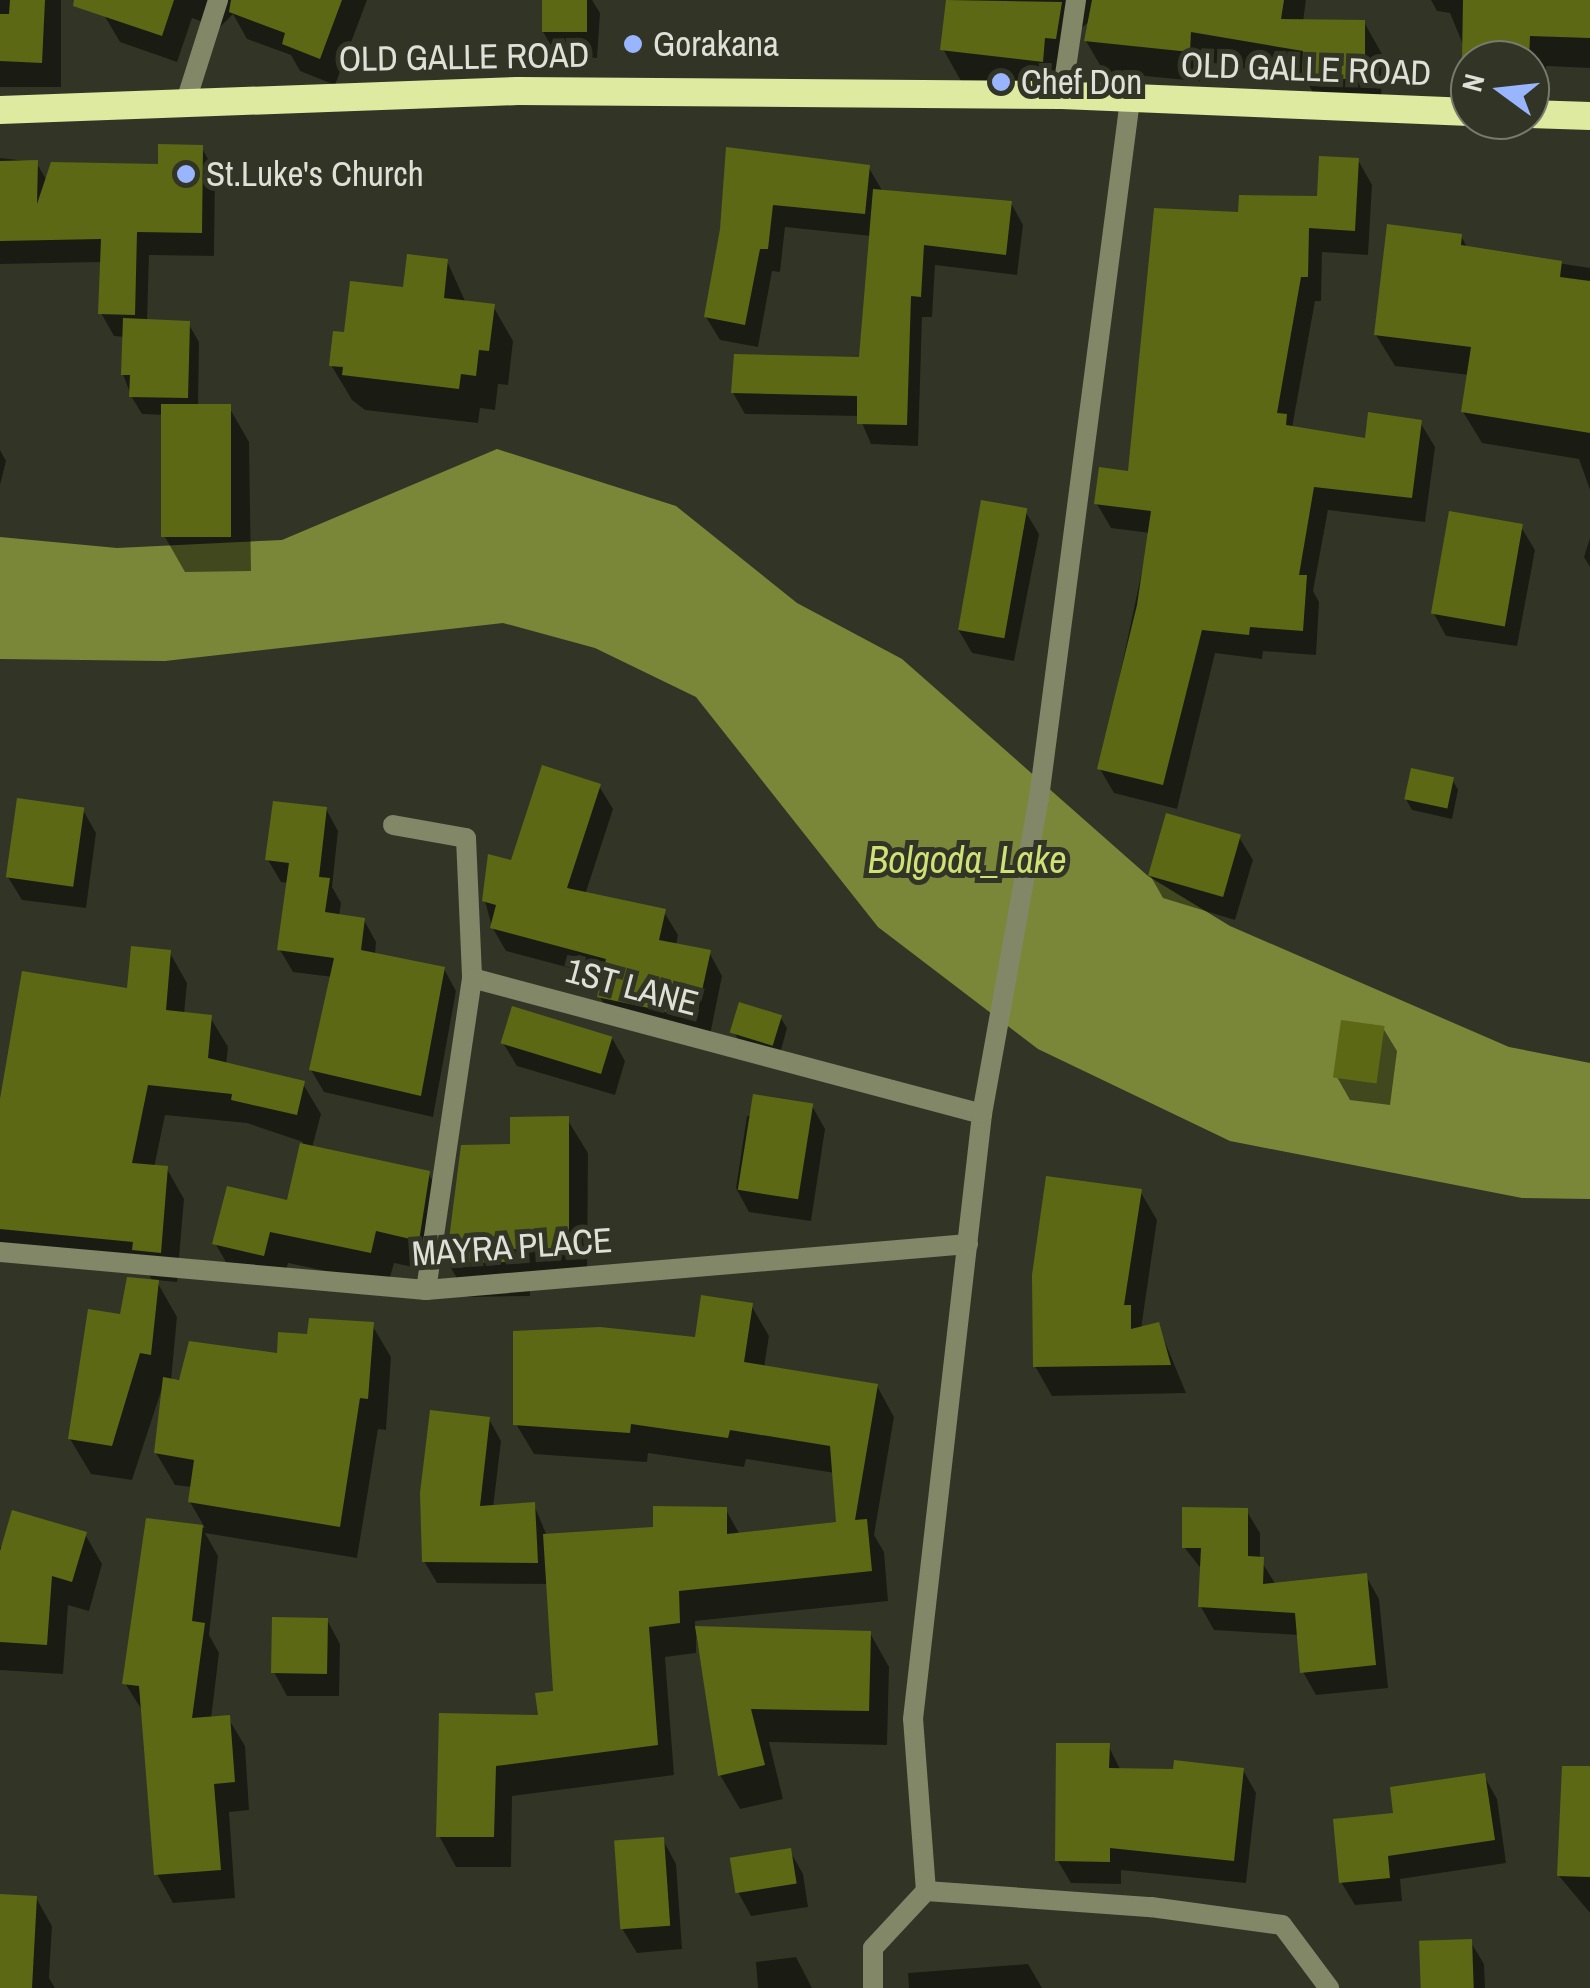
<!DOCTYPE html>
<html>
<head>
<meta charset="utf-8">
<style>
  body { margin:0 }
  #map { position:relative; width:1590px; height:1988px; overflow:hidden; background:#323526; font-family:"Archivo Narrow",sans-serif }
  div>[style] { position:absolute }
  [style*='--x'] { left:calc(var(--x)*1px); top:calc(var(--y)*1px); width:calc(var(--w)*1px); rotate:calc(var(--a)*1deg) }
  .water>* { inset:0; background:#7b8738 }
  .shadow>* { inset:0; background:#0007; transform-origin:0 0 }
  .building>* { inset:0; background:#5d6814; transform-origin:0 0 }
  .minor>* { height:20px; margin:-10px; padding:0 10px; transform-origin:10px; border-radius:10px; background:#818767 }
  .trunk>* { height:28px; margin:-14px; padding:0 14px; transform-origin:14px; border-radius:14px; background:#ddeaa0 }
  .dots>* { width:28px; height:28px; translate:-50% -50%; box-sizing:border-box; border:5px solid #323526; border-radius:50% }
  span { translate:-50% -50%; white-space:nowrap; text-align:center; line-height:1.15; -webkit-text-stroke:10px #323526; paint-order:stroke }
  .poi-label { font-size:35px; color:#dfe1d8 }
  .left { translate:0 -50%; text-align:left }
  .street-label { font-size:35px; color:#dfe1d8 }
  .water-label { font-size:38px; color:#d0e176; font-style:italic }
  .north { position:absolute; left:1450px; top:40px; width:100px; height:100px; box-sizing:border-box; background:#323526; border:2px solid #777a6d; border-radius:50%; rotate:285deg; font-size:28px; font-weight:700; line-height:40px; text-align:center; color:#dfe1d8 }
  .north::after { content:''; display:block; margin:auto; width:35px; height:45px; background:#98b5fd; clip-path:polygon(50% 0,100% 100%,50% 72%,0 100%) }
</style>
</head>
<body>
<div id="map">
  <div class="water">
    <i style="clip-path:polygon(497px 449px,676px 506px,797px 603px,902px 659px,1148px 876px,1230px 926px,1509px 1047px,1590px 1063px,1590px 1199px,1522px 1198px,1230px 1141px,1038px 1049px,878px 927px,696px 697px,595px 648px,503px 623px,165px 661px,0 659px,0 537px,117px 548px,282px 540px)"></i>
  </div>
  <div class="shadow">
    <i style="left:0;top:0;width:61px;height:87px"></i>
    <i style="clip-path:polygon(109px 0,367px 0,335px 85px,300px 71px,291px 55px,247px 39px,233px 14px,219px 28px,192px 18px,177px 62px,120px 42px,104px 15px)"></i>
    <i style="clip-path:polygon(545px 0,592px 0,600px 13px,597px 58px,557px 55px,543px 32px)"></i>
    <i style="clip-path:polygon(947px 0,1306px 0,1303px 22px,1364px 22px,1382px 54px,1381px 110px,1323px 109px,1305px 79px,1208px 62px,1207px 82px,1104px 72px,1086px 41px,1089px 22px,1080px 29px,1060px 92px,961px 81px,943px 49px)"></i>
    <i style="clip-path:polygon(1431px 0,1590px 0,1590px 68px,1546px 66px,1546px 116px,1530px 116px,1530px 60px,1470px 60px,1470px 94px,1464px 47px,1450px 13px,1437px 11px)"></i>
    <i style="clip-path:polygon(201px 147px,215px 171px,214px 256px,149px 255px,147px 322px,188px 323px,199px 342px,198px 408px,229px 407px,249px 442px,251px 571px,185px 572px,165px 537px,164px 415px,142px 414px,131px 396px,123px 374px,125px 337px,114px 336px,101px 313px,103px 262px,0 264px,0 158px,36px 162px,47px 181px,161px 167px)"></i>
    <i style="clip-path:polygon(728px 149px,869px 168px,883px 192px,1011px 203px,1023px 225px,1017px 275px,935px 265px,932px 317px,922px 317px,918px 446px,871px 444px,859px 416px,745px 414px,733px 393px,861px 359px,871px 236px,785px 227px,780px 272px,772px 271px,758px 347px,720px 340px,706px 317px,723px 229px)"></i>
    <i style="clip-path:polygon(1358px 160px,1372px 185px,1368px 255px,1322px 252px,1321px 301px,1315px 301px,1292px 428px,1367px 441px,1420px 422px,1435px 447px,1425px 522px,1328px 510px,1313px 591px,1319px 602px,1316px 655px,1263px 651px,1262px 659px,1215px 653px,1177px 809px,1114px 793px,1100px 769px,1150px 533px,1111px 528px,1097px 504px,1130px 473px,1241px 214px,1319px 198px)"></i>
    <i style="clip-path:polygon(1461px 236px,1468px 249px,1590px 268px,1590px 490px,1579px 459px,1482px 443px,1463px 412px,1469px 375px,1395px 366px,1376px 335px)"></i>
    <i style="clip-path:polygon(447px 261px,466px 303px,493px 306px,513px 341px,508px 385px,498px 384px,495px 410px,480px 408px,478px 423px,365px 410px,352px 400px,331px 365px,346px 335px)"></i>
    <i style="clip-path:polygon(0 450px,6px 461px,0 485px)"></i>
    <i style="clip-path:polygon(1025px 511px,1039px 534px,1014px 661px,972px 653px,958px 629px)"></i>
    <i style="clip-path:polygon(1521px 527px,1535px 550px,1517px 646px,1446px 636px,1433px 612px)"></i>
    <i style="clip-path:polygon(1590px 538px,1590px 567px,1584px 557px)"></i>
    <i style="clip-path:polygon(1452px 779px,1458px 790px,1452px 819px,1412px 810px,1406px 799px)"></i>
    <i style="clip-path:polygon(599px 786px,613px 809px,585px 895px,664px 912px,678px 935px,676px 945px,709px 952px,722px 976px,709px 1040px,613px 1020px,600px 997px,604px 977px,506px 951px,492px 927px,485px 901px,513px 864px)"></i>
    <i style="clip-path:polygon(326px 809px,338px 831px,332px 887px,341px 903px,339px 917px,364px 920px,376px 942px,375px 956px,444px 969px,456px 991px,433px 1117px,324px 1092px,311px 1070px,333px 977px,293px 972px,280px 950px,289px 883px,281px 882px,268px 860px)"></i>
    <i style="clip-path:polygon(83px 810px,96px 833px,86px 908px,22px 900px,8px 877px)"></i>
    <i style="clip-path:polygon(1239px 837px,1253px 860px,1235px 920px,1163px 898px,1150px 875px)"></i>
    <i style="clip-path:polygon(170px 953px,187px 983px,184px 1014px,210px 1017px,228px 1047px,226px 1065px,303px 1084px,321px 1114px,312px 1148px,428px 1173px,447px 1205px,437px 1272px,394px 1263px,388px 1284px,288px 1263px,282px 1287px,234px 1276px,215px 1243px,289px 1203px,303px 1142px,247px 1123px,165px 1115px,154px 1168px,167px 1169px,184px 1199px,177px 1282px,156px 1280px,177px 1317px,171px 1381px,279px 1356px,309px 1337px,372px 1325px,391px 1357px,386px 1430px,378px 1429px,357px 1558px,205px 1533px,218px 1556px,209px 1635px,219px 1653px,211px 1719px,228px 1718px,245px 1746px,249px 1810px,229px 1812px,235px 1898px,173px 1903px,157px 1874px,143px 1712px,125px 1683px,148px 1521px,205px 1528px,190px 1502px,192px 1487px,175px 1485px,156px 1453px,165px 1379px,132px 1480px,91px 1474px,70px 1439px,122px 1317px,153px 1282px,147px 1271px,0 1253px,0 1099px)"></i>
    <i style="clip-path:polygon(780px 1017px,787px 1028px,780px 1054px,740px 1043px,734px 1032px)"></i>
    <i style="clip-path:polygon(1383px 1028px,1397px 1051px,1390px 1105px,1350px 1100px,1337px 1077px)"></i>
    <i style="clip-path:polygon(612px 1038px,625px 1061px,615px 1095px,517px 1066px,503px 1043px)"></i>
    <i style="clip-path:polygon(812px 1106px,825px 1129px,811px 1221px,749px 1212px,736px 1188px,747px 1116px)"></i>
    <i style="clip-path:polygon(567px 1119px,588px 1153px,587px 1283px,530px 1283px,530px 1296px,468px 1297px,448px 1263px,513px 1147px)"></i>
    <i style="clip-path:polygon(1140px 1191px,1157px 1220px,1141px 1329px,1158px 1325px,1186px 1393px,1052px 1396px,1035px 1366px)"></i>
    <i style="clip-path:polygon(751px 1305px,769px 1336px,764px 1368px,877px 1386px,894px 1417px,874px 1535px,884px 1552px,888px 1601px,695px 1621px,695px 1629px,870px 1633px,889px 1667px,887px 1745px,769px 1742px,783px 1799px,740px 1809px,720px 1775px,696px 1635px,696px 1653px,665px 1657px,674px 1775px,512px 1796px,511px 1867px,456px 1867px,439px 1836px,442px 1716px,541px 1717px,556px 1693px,549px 1584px,437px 1583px,424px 1561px,489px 1419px,501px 1441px,493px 1508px,534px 1505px,547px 1536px,655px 1529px,726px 1510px,740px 1535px,839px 1525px,835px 1473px,746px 1459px,744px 1467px,648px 1453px,647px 1462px,534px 1454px,516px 1424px,697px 1340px)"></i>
    <i style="clip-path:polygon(1246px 1510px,1260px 1533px,1260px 1559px,1276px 1585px,1366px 1576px,1379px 1599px,1388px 1688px,1316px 1695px,1303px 1672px,1299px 1635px,1214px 1630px,1201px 1607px,1203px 1571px,1184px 1547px)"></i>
    <i style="clip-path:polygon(85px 1534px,102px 1564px,89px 1611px,68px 1605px,63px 1674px,0 1670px,0 1547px)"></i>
    <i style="clip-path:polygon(327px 1620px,340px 1644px,339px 1696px,287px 1696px,274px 1672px)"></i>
    <i style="clip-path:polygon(1108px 1745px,1121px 1771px,1243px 1770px,1256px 1793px,1246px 1883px,1121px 1870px,1121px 1884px,1071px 1883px,1058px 1861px)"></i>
    <i style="clip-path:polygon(1484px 1776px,1497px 1799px,1506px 1863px,1400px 1879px,1402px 1901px,1355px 1905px,1341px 1882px,1396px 1815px)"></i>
    <i style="clip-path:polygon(1590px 1824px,1590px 1913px,1559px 1876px)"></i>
    <i style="clip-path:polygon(663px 1840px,676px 1864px,682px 1949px,637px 1953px,623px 1930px)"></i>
    <i style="clip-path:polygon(790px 1851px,803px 1874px,808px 1907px,751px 1916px,738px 1892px)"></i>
    <i style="clip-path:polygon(0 1896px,36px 1898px,52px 1926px,49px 1978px,55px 1988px,0 1988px)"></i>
    <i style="clip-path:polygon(1470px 1941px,1484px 1964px,1485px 1988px,1424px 1988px)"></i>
    <i style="clip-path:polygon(796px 1957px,812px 1988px,758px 1988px,756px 1962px)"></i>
    <i style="clip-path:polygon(1028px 1964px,1042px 1988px,909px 1988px,908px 1973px)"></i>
  </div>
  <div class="building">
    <i style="clip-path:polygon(10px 0,45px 0,42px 63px,0 61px,0 14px,9px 14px)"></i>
    <i style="clip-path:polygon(74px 0,174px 0,162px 36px,73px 6px)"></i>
    <i style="clip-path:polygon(231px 0,342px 0,320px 59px,282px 44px,285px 33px,229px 12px)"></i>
    <i style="left:542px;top:0;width:45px;height:32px"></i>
    <i style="clip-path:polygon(946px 0,1062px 2px,1056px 39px,1045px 38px,1043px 62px,940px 50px)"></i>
    <i style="clip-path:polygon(1092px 0,1284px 0,1281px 19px,1365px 20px,1365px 79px,1302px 79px,1303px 51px,1191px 32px,1190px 52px,1084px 41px)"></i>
    <i style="clip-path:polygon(1463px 0,1590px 0,1590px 38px,1530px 36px,1529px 60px,1462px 60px)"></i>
    <i style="clip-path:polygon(158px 144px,203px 145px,202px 233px,137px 232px,135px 315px,98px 314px,101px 239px,0 241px,0 161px,38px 160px,37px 204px,51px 162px,158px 164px)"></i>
    <i style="clip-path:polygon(726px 147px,870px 165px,865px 214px,773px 205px,768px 249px,760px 249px,745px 325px,704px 317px,720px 229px)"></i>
    <i style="clip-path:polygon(1319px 156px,1359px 158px,1355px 231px,1309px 228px,1308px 277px,1301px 277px,1277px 413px,1287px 414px,1286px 425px,1365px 438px,1368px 412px,1422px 420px,1412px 498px,1314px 487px,1299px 575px,1307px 575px,1303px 631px,1250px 627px,1249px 635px,1202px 630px,1163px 785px,1097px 769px,1137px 605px,1151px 511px,1094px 504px,1099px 467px,1128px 471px,1154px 208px,1238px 212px,1239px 195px,1317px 196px)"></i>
    <i style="clip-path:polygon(873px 189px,1012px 201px,1006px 255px,924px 245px,921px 297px,911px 296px,907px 425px,857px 424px,857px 396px,731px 393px,734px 354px,859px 357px)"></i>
    <i style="clip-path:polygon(1387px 224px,1462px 234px,1461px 245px,1562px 261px,1560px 277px,1590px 281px,1590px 433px,1461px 412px,1471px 347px,1374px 335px)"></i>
    <i style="clip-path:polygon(407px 254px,448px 259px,444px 298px,495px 304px,489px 351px,479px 350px,476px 376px,461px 374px,459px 389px,342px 375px,343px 367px,329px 366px,333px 331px,344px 332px,350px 281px,403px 287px)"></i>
    <i style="clip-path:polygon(123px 318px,190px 321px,188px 398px,129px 397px,130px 375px,121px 375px)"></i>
    <i style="left:231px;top:404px;width:133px;height:70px;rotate:90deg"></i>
    <i style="left:981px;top:500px;width:47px;height:132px;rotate:10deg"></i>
    <i style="left:1449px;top:511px;width:75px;height:104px;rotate:10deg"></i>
    <i style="clip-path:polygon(542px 765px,601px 784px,567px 888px,666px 909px,659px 940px,711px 950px,696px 1018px,597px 997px,606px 959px,490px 928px,496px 905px,482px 901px,488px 854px,511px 860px)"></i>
    <i style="left:1411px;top:768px;width:44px;height:32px;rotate:12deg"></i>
    <i style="left:17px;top:798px;width:68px;height:80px;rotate:8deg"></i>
    <i style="clip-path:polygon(273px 801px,327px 807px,319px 877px,330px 878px,325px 912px,365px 918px,361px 950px,445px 967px,421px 1096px,309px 1070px,334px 958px,277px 950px,289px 863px,265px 860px)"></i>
    <i style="left:1166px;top:813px;width:78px;height:65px;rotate:16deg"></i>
    <i style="clip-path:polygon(131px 946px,171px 950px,166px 1010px,212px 1015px,208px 1058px,305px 1081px,297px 1115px,231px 1100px,232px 1094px,148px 1085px,132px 1163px,168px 1166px,161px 1253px,132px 1250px,133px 1242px,0 1229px,0 1099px,22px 971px,127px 988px)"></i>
    <i style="left:739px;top:1002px;width:45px;height:32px;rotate:17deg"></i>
    <i style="left:512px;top:1006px;width:105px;height:39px;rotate:17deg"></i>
    <i style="left:1341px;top:1020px;width:44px;height:58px;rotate:8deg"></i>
    <i style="left:753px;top:1094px;width:61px;height:97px;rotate:9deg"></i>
    <i style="clip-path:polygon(569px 1116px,569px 1248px,512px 1249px,512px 1262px,446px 1263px,461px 1145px,510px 1144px,510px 1117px)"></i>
    <i style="clip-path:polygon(300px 1143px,430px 1171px,419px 1241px,376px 1231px,371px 1253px,270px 1232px,264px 1256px,212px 1244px,227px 1186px,287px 1200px)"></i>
    <i style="clip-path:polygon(1046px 1176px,1142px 1189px,1124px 1305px,1131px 1305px,1131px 1329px,1159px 1322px,1171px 1365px,1033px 1367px,1032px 1275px)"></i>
    <i style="clip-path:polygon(127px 1277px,159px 1280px,151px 1355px,140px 1353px,112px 1446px,68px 1439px,88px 1309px,120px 1314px)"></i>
    <i style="clip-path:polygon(701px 1295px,753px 1303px,744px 1362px,878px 1384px,855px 1520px,867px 1519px,872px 1571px,679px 1591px,680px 1623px,649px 1627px,658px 1745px,496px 1766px,494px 1837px,436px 1837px,439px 1713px,538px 1715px,535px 1693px,553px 1691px,543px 1534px,653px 1527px,653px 1506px,727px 1507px,727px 1534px,836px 1522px,830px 1446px,730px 1430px,728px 1438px,631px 1424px,630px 1433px,513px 1425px,513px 1331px,600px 1327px,695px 1337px)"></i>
    <i style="clip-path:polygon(309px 1318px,374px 1322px,368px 1399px,360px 1398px,340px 1527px,188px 1502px,194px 1460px,154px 1453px,163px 1377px,179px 1380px,189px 1341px,277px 1353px,278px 1332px,307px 1334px)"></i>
    <i style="clip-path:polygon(430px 1410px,490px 1417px,480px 1506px,535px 1502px,538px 1563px,422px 1562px,420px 1493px)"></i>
    <i style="clip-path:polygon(1182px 1507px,1248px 1508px,1248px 1556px,1264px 1557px,1263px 1584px,1367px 1573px,1376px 1665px,1300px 1673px,1295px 1613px,1198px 1607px,1201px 1548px,1182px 1548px)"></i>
    <i style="clip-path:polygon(12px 1510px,87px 1532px,72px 1582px,52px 1576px,47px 1645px,0 1642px,0 1551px)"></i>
    <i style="clip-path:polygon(146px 1518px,203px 1525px,192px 1621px,205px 1623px,192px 1718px,230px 1715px,235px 1782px,214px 1784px,221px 1870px,154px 1875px,139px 1686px,122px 1684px)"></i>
    <i style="left:272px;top:1617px;width:56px;height:56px;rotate:1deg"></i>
    <i style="clip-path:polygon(695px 1626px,871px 1631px,869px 1711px,751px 1709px,765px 1765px,718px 1776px)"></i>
    <i style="clip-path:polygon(1056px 1743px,1110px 1743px,1109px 1768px,1173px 1769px,1174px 1760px,1244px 1768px,1234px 1861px,1110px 1848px,1110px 1862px,1055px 1861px)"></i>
    <i style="clip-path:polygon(1562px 1766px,1590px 1766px,1590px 1877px,1557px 1876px)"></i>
    <i style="clip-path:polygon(1485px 1773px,1495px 1840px,1388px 1856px,1390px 1878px,1339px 1883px,1333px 1819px,1393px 1813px,1390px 1787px)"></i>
    <i style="left:664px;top:1837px;width:89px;height:50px;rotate:86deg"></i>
    <i style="left:791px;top:1848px;width:36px;height:62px;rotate:81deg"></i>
    <i style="clip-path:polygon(0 1894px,37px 1896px,32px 1988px,0 1988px)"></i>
    <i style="left:1472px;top:1939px;width:49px;height:53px;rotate:88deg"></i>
  </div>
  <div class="minor">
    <i style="--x:1062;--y:95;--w:96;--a:-81.6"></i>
    <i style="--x:186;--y:101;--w:106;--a:-72.4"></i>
    <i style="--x:393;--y:825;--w:74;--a:10.1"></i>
    <i style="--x:466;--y:838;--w:140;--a:87.5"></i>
    <i style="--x:472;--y:978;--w:528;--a:14.93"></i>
    <i style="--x:0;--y:1252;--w:428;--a:5.1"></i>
    <i style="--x:426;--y:1290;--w:544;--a:-4.85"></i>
    <i style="--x:426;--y:1290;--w:315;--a:-81.6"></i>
    <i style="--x:926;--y:1891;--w:226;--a:4.1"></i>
    <i style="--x:1151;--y:1907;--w:132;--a:7.8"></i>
    <i style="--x:1282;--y:1925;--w:79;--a:53.3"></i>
    <i style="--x:873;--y:1988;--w:40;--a:-90"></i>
    <i style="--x:873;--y:1948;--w:78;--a:-47.1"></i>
    <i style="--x:926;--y:1891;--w:172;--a:-94.3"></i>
    <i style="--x:913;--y:1719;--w:609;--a:-83.49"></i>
    <i style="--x:982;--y:1114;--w:321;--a:-79.8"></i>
    <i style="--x:1039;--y:798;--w:704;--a:-82.57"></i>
  </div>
  <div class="trunk">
    <i style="--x:0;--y:110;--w:518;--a:-2.1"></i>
    <i style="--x:518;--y:91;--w:544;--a:0.42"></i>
    <i style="--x:1062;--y:95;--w:408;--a:2.4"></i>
    <i style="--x:1530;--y:114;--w:60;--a:1.9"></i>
  </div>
  <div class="dots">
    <i style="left:633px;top:44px;background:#98b5fd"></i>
    <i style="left:1001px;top:82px;background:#98b5fd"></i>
    <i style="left:186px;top:174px;background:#98b5fd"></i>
  </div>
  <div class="poi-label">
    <span class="left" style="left:653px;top:44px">Gorakana</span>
    <span class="left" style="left:1021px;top:82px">Chef Don</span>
    <span class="left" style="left:206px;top:174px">St.Luke's Church</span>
  </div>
  <div class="street-label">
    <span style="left:464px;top:57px;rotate:-1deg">OLD GALLE ROAD</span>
    <span style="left:1306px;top:69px;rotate:2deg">OLD GALLE ROAD</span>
    <span style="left:632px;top:987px;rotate:15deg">1ST LANE</span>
    <span style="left:512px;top:1247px;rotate:-4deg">MAYRA PLACE</span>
  </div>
  <div class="water-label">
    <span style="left:967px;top:860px">Bolgoda_Lake</span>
  </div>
  <div class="north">N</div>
</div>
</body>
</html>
